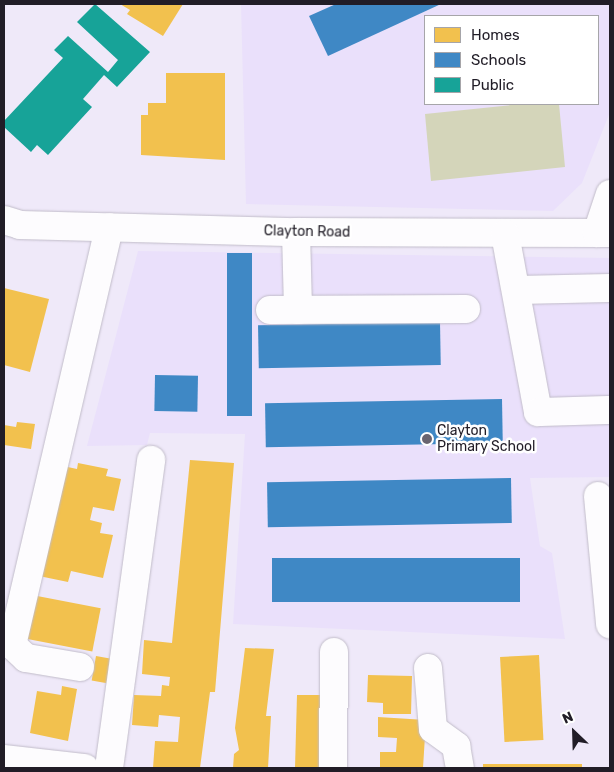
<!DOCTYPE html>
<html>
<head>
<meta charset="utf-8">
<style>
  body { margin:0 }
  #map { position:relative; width:614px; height:772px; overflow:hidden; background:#efe9f9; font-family:Rubik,sans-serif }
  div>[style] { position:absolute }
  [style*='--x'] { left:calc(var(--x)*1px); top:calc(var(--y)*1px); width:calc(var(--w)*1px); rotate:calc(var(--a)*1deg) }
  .built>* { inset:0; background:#eae0fb }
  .green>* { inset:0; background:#d4d5ba }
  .homes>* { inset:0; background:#f2c14e; transform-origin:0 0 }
  .schools>* { inset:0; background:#3f88c5; transform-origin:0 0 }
  .public>* { inset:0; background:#17a398 }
  .roads { filter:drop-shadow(0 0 1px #c1bcc9) drop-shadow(0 0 1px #c1bcc9) }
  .minor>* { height:28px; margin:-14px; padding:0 14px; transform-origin:14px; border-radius:14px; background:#fdfcfe }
  .dots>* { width:14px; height:14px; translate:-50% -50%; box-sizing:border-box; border:2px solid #fff; border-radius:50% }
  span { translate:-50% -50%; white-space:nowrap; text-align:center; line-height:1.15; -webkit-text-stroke:5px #fff; paint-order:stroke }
  .street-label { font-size:14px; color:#211d27 }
  .poi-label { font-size:14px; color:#211d27 }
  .left { translate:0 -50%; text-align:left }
  .frame { position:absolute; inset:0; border:5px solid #211d27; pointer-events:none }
  .legend { position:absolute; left:424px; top:15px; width:175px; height:90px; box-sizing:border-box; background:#fff; border:1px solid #a6a5a9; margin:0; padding:6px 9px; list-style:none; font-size:15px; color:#211d27 }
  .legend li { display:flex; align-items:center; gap:10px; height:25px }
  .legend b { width:25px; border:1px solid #a6a5a9 }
  .north { position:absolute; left:549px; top:707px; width:50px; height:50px; -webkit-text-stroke:4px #fff; paint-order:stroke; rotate:336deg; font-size:14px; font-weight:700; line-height:20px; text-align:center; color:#211d27 }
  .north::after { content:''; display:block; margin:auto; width:18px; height:22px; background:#211d27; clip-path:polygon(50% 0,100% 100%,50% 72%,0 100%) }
</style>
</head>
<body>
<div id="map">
  <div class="built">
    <i style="clip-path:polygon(evenodd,241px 4px,610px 4px,610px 112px,582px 183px,553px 211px,246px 204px,241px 4px,425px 16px,598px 16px,598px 104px,425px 104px,425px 16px)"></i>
    <i style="clip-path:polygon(138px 251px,610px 258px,610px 477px,530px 478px,540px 546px,552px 553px,565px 639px,233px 624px,245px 434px,150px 433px,147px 445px,87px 446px)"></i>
  </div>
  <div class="green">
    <i style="clip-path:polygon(521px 104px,559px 104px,565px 167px,431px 181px,425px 114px)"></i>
  </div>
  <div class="homes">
    <i style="clip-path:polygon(120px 4px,183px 4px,163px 36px,127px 14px,130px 10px)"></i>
    <i style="clip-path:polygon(166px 73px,225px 73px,225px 160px,141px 155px,141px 115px,148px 115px,148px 103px,166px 103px)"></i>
    <i style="clip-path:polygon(4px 288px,49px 299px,30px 372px,4px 365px)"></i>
    <i style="clip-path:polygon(17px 422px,35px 424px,31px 449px,4px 445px,4px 425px,16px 427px)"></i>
    <i style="clip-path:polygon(190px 460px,234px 463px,215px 692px,210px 692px,200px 768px,153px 768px,155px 741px,178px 742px,180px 717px,159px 715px,158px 727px,132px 725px,134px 695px,161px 696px,162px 685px,169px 686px,170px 677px,142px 674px,144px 640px,172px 643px)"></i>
    <i style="clip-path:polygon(78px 463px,108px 469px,106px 476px,121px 479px,114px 511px,93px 507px,90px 520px,102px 523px,100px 533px,113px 535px,103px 578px,71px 571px,68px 582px,39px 576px,63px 466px,77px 469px)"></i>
    <i style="left:32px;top:595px;width:70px;height:44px;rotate:11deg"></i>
    <i style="clip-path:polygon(245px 648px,274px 649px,266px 716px,271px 716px,268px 768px,233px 768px,234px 754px,239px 750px,235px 728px)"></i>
    <i style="left:539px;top:655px;width:85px;height:39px;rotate:87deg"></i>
    <i style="left:96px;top:656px;width:17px;height:25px;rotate:10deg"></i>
    <i style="clip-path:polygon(368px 675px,412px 676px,411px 714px,383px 714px,383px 703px,367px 702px)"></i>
    <i style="clip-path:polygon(62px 686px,77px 689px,68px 741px,30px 733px,37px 691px,61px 695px)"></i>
    <i style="clip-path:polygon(297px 695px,322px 695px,327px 768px,295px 768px)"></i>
    <i style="clip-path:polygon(378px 717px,426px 720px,423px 768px,380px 768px,380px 752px,396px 752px,397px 738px,378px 737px)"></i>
    <i style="left:483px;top:764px;width:99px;height:4px"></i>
  </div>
  <div class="schools">
    <i style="clip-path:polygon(336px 4px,441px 4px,328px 56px,309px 16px)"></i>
    <i style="left:227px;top:253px;width:25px;height:163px"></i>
    <i style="left:440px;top:322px;width:43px;height:182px;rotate:89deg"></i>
    <i style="left:155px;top:375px;width:43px;height:36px;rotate:1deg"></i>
    <i style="left:502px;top:399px;width:44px;height:237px;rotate:89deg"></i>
    <i style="left:511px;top:478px;width:45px;height:244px;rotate:89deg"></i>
    <i style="left:272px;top:558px;width:248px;height:44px"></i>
  </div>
  <div class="public">
    <i style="clip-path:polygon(95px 4px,150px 52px,117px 87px,104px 75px,83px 99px,92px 107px,48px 155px,37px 145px,31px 152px,4px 127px,4px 121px,63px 58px,54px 50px,68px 36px,108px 72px,118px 60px,77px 22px)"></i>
  </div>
  <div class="roads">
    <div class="minor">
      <i style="--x:4;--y:220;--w:17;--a:17"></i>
      <i style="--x:20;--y:225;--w:276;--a:1.5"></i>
      <i style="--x:296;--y:232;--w:314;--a:0.2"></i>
      <i style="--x:296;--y:232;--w:78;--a:88.5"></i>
      <i style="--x:597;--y:233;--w:41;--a:-71.6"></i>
      <i style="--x:505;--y:234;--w:181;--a:79.5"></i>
      <i style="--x:538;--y:412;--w:72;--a:-1.6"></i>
      <i style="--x:518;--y:290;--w:92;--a:-1.2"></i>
      <i style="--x:270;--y:310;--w:196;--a:-0.3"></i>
      <i style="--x:598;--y:496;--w:129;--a:84.6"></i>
      <i style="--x:80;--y:667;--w:55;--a:-170.5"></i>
      <i style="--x:26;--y:658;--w:19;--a:-137"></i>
      <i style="--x:12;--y:645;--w:429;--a:-76.9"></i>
      <i style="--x:428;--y:668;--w:61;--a:85.3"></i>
      <i style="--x:433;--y:729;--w:29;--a:36"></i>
      <i style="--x:456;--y:746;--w:22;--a:80"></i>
      <i style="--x:4;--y:759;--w:81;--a:6.4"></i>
      <i style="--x:109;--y:768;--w:311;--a:-82.2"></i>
      <i style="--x:333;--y:768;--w:116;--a:-89.5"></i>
    </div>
  </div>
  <div class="dots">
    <i style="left:427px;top:439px;background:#696470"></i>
  </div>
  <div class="street-label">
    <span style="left:307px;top:232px;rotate:1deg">Clayton Road</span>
  </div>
  <div class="poi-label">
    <span class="left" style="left:437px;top:439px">Clayton<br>Primary School</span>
  </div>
  <div class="frame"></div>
  <ul class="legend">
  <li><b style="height:14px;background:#f2c14e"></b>Homes</li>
  <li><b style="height:14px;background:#3f88c5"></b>Schools</li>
  <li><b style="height:14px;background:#17a398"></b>Public</li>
  </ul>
  <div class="north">N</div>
</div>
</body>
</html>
